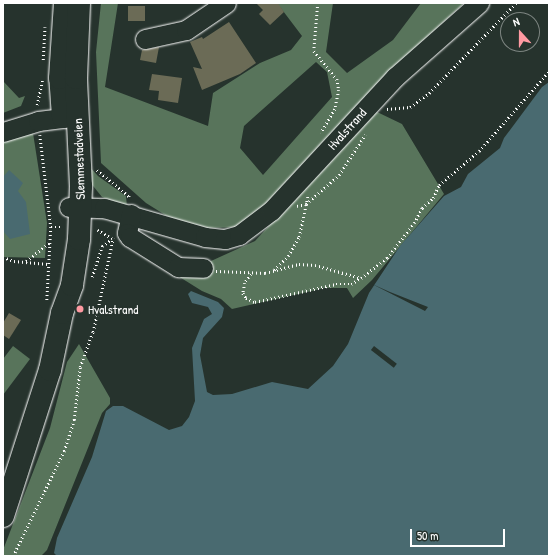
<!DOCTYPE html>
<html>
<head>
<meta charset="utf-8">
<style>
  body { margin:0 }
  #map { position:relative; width:552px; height:559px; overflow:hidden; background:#26332d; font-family:"Patrick Hand",sans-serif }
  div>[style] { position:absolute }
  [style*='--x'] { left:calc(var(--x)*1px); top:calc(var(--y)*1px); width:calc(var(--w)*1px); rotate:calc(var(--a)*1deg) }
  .green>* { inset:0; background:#58745b }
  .water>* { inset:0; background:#496a70 }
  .pier>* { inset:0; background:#26332d; transform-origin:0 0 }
  .building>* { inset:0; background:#6b6b56; transform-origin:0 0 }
  .path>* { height:2.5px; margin-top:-1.25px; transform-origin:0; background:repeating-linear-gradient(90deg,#fff 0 1px,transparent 0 4px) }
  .roads { filter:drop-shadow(0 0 1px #fff) drop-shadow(0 0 1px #fff) }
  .minor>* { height:19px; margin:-9.5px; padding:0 9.5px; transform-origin:9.5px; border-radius:9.5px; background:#26332d }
  .major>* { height:22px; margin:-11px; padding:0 11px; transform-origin:11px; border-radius:11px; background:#26332d }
  .dots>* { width:11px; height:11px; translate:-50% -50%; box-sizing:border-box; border:2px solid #26332d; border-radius:50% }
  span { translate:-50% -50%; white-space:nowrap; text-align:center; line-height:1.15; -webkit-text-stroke:4px #26332d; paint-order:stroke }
  .street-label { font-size:13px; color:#fff }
  .poi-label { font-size:13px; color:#fff }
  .left { translate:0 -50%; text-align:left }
  .frame { position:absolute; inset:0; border:4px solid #fff; pointer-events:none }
  .north { position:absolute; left:500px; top:12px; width:40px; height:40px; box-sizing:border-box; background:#26332d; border:1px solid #7d8581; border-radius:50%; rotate:339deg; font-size:11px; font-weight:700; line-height:16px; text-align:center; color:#fff }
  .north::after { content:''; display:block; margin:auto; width:14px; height:18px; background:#ff9aa2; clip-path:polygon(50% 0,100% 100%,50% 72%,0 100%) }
  .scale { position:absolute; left:410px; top:529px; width:95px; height:18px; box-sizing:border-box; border:2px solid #fff; border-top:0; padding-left:5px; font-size:12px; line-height:14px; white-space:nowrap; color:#fff; -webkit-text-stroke:3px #26332d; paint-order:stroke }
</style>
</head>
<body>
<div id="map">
  <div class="green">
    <i style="clip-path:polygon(evenodd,101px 3px,118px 3px,105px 87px,208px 126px,213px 93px,260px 63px,291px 50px,302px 36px,277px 3px,333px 3px,326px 52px,347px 73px,393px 40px,421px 3px,464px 3px,384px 77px,263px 210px,240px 227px,207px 228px,170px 218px,146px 203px,101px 163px,96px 52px,101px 3px,316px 62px,327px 72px,332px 97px,263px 175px,240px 148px,244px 126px,316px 62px)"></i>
    <i style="clip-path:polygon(3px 81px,19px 98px,25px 96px,21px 106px,3px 113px)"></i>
    <i style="clip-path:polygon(375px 111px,402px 124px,444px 194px,372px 280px,353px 298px,347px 288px,325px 288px,232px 309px,221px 299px,202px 291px,178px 276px,255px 241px)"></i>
    <i style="clip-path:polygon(33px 133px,47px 223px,45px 258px,3px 257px,3px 142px)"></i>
    <i style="clip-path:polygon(89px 166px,98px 176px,126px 196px,127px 207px,102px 197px,89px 181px)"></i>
    <i style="clip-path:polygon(79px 344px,110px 398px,110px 404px,102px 413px,47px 550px,41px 556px,3px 556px,3px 550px,50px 428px,67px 362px)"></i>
    <i style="clip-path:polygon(13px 346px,30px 359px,3px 395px,3px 359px)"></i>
  </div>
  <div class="water">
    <i style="clip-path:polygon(549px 82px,549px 556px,57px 556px,54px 553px,57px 538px,92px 457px,106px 411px,113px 406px,123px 406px,169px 430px,182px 426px,189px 417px,195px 401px,192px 348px,204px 319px,212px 314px,208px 307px,192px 303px,188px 294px,191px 291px,218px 302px,224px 308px,222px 317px,203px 338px,200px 355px,207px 392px,213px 395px,232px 394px,272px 382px,308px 389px,333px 366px,348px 344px,369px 293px,400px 246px,444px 196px,461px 187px,468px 174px,500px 148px,504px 138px,542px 87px)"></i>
    <i style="clip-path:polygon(9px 170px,23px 183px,18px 191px,26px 202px,30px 234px,10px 239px,3px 231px,3px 177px)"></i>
  </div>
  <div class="pier">
    <i style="clip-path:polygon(372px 284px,390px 292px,428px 307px,425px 311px)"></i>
    <i style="left:374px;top:346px;width:29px;height:5px;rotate:38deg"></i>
  </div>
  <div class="building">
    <i style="clip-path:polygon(256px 3px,278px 3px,284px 12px,270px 25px,259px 14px,263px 10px)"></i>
    <i style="left:145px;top:6px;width:15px;height:17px;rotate:90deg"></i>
    <i style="clip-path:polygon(229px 22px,256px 63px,240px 74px,202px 90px,193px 67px,202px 69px,190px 42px,202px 37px,203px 39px)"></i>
    <i style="clip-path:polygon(159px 47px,156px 63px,140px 60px,142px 50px)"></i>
    <i style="clip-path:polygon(152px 74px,182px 78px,178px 103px,158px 100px,159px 91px,149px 90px)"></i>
    <i style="clip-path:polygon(9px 313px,21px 320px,9px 339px,3px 335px,3px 323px)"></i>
  </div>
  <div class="path">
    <i style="--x:318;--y:3;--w:48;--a:94.8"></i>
    <i style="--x:314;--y:51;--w:36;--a:51"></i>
    <i style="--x:337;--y:79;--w:11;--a:80"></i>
    <i style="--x:339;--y:90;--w:19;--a:102"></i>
    <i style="--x:335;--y:109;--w:28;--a:120"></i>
    <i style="--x:43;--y:60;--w:33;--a:-87"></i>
    <i style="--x:37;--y:105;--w:25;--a:-78"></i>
    <i style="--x:387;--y:109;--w:23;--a:-5"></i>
    <i style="--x:410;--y:107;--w:24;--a:-36"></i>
    <i style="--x:429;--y:93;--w:125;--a:-46"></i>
    <i style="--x:40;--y:135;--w:93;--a:83.2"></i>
    <i style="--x:51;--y:227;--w:74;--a:93.1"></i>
    <i style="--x:97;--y:170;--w:41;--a:39.1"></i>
    <i style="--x:129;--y:196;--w:3;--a:72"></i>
    <i style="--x:297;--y:206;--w:9;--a:-13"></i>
    <i style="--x:306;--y:204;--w:44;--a:-41.3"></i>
    <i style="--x:339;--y:175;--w:48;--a:-57"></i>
    <i style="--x:51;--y:227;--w:12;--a:0"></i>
    <i style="--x:3;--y:257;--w:12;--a:20"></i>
    <i style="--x:14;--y:261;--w:34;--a:5"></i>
    <i style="--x:26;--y:261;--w:31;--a:-38"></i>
    <i style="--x:274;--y:270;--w:20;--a:-45"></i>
    <i style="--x:288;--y:256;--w:22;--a:-60"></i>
    <i style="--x:299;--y:237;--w:43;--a:-77.9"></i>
    <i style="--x:216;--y:271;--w:49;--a:2.3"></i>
    <i style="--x:265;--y:273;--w:35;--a:-15"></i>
    <i style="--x:299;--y:264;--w:16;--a:4"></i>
    <i style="--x:315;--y:265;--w:48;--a:15.8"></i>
    <i style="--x:361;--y:278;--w:33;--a:-38"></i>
    <i style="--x:387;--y:258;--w:44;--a:-52.4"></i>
    <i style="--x:414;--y:223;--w:17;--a:-62"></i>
    <i style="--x:422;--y:208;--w:15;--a:-42"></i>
    <i style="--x:433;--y:198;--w:14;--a:-65"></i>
    <i style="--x:439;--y:185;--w:52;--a:-40.4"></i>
    <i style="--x:479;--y:151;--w:106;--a:-48.8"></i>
    <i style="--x:251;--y:274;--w:11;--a:124"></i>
    <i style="--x:245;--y:283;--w:10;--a:101"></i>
    <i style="--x:243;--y:293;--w:6;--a:59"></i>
    <i style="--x:246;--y:298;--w:10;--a:24"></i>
    <i style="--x:255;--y:302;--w:83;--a:-12.5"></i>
    <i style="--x:336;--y:284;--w:15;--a:0"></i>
    <i style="--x:351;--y:284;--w:12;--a:-31"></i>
    <i style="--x:92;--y:277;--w:33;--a:-72"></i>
    <i style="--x:102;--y:246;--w:12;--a:-35"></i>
    <i style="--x:112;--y:239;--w:17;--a:-149"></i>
    <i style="--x:13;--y:556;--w:117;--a:-64.1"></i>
    <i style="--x:64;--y:451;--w:33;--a:-72"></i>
    <i style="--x:74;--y:420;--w:53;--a:-83.5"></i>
    <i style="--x:80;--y:367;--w:37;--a:-70"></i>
    <i style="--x:93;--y:332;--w:96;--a:-78"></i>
  </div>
  <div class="roads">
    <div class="minor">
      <i style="--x:145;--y:39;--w:42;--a:-12.4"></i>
      <i style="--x:186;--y:30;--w:48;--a:-34"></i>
      <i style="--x:3;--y:132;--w:37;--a:-17"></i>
      <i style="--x:38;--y:121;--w:40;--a:-7.1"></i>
      <i style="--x:69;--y:207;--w:35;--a:2"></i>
      <i style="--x:104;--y:208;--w:105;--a:16"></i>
      <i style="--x:205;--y:237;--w:20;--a:6"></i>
      <i style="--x:225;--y:239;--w:15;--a:-16"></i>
      <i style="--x:239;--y:235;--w:40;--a:-37"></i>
      <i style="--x:271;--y:211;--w:183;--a:-47.2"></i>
      <i style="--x:395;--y:77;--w:112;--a:-41.4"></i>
      <i style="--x:131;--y:214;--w:19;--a:102"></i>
      <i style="--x:127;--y:233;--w:5;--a:53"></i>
      <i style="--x:130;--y:237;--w:57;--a:32"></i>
      <i style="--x:178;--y:267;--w:25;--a:2"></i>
    </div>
    <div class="major">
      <i style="--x:63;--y:117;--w:39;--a:-94"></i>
      <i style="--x:60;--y:78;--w:75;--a:-86.2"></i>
      <i style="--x:3;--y:516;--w:153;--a:-72.2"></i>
      <i style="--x:50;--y:370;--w:58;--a:-78.1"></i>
      <i style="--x:62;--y:313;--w:30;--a:-70"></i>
      <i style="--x:72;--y:285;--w:47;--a:-81.3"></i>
      <i style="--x:79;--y:239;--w:53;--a:-87.8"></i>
      <i style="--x:81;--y:186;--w:108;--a:-92.7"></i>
      <i style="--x:76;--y:78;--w:75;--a:-87.7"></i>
    </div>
  </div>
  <div class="dots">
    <i style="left:80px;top:309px;background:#ff9aa2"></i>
  </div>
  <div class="street-label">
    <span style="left:347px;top:129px;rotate:-48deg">Hvalstrand</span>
    <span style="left:79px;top:159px;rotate:-92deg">Slemmestadveien</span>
  </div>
  <div class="poi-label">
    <span class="left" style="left:88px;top:309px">Hvalstrand</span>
  </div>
  <div class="frame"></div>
  <div class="north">N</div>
  <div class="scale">50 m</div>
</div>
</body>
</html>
